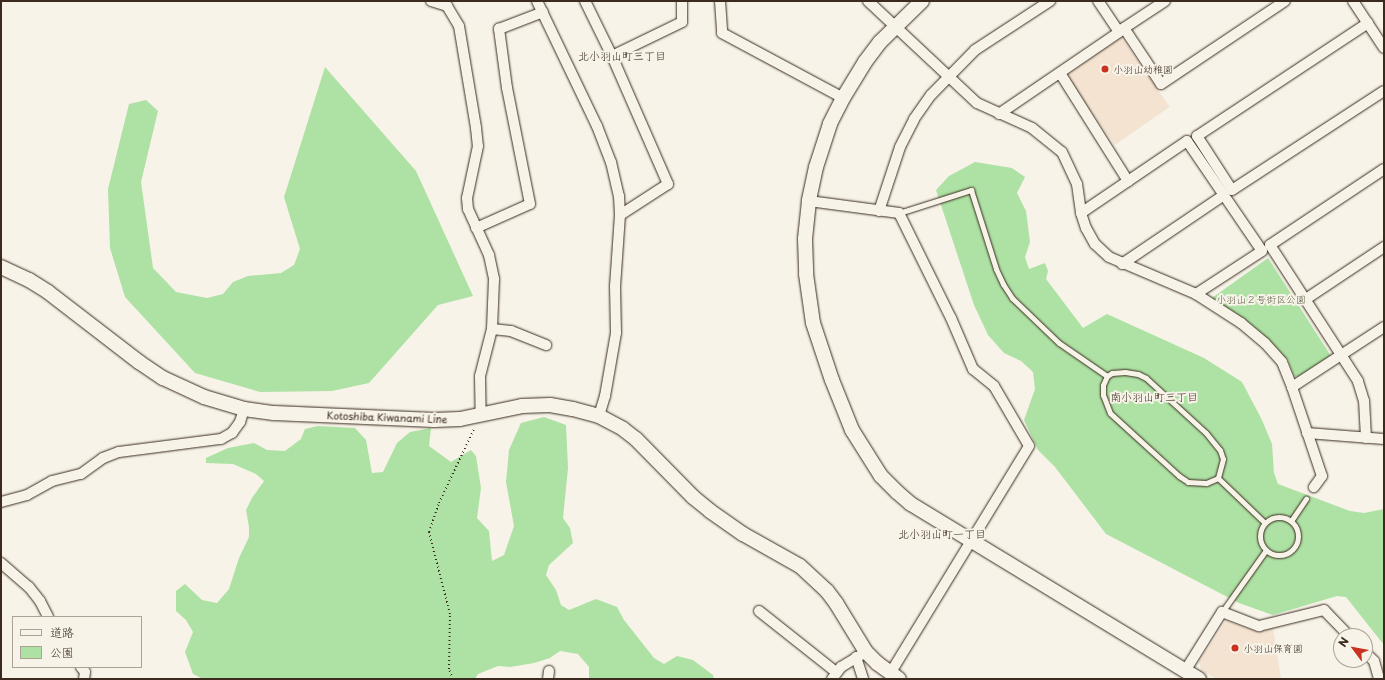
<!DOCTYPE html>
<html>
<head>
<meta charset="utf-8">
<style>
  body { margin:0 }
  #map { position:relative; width:1385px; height:680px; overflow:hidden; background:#f7f3e8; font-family:"Playpen Sans","Klee One",sans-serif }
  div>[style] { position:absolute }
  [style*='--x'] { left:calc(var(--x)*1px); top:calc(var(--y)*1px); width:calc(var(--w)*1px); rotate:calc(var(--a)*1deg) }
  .built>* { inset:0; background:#f3e3d0; transform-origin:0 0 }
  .green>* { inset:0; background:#ade2a4 }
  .path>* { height:2px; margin-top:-1px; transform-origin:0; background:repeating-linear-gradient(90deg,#3b2a1e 0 1px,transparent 0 4px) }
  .roads { filter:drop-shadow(0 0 1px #3b2a1e) drop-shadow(0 0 1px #3b2a1e) }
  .lane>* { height:5px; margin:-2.5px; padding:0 2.5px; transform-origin:2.5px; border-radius:2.5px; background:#f7f3e8 }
  .lane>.ring { margin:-2.5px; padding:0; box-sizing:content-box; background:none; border:5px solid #f7f3e8; border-radius:50% }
  .street>* { height:10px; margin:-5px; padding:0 5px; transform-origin:5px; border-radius:5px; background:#f7f3e8 }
  .secondary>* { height:14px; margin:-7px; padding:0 7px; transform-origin:7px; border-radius:7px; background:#f7f3e8 }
  .dots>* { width:11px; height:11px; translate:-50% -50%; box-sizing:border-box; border:2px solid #f7f3e8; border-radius:50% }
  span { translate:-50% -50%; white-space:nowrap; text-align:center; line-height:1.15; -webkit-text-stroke:4px #f7f3e8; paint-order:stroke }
  .poi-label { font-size:10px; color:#3b2a1e }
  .left { translate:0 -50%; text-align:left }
  .park-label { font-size:10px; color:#585840 }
  .street-label { font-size:10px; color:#3b2a1e }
  .neighbourhood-label { font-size:11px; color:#3b2a1e }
  .frame { position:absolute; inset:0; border:2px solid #3b2a1e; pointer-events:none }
  .legend { position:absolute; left:12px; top:616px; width:130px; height:52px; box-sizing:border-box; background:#f7f3e8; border:1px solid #aca397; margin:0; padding:5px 7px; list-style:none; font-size:12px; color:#3b2a1e }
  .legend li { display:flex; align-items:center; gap:8px; height:20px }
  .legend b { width:20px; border:1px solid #aca397 }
  .north { position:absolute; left:1333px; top:628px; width:40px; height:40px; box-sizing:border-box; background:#f7f3e8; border:1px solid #aca397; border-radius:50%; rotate:302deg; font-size:11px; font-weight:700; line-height:16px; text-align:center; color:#3b2a1e }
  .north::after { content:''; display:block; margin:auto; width:14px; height:18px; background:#c8321e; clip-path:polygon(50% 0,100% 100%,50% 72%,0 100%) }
</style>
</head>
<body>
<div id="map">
  <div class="built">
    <i style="left:1121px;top:37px;width:85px;height:67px;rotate:55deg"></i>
    <i style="clip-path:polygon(1226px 621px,1258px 632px,1273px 628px,1281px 679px,1216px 679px,1201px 670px,1199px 662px)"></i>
  </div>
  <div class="green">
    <i style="clip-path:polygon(325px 67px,416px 171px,473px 296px,438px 305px,369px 383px,332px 391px,260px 392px,195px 373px,125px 297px,110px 248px,108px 189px,129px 104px,146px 100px,158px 111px,141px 182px,153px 268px,176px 292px,207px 298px,223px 294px,233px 282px,248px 276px,281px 273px,294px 265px,300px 249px,284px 197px)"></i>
    <i style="clip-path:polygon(975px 162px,1012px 168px,1025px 177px,1017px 193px,1026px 211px,1030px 242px,1025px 257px,1029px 269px,1045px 263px,1048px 271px,1046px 279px,1083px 328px,1107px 314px,1204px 358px,1242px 382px,1262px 420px,1272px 444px,1274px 473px,1278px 484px,1350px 511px,1364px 513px,1384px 509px,1384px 645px,1346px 597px,1337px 596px,1273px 615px,1239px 603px,1106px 534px,1055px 467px,1038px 450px,1024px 420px,1035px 389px,1033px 372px,1021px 361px,1004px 353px,988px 335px,974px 305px,936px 190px,949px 176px)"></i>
    <i style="clip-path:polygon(1268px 258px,1331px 356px,1302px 378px,1294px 376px,1287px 358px,1284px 360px,1209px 300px)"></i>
    <i style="clip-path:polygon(544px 417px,566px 425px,568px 468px,563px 518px,570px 528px,573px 543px,549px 565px,546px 575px,556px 590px,561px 605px,569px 610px,596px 599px,617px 607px,624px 620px,654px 658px,664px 664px,677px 656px,693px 660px,713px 675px,714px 679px,589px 679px,589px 667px,578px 654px,560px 651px,550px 658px,534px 663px,510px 667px,498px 666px,478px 674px,475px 679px,203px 679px,193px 674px,185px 652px,193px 632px,186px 620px,176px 611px,176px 591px,185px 584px,202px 600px,217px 603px,229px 589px,239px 558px,249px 537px,249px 527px,246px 510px,252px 498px,264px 481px,256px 474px,233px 464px,206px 463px,206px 458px,228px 448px,254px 443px,267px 450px,285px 451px,301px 439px,305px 429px,318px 426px,355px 428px,366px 440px,372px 473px,383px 472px,397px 443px,410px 432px,431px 428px,429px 446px,451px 462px,471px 450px,476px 456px,481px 488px,477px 518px,489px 531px,492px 561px,504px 555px,514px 526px,506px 482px,509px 450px,521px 423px)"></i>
  </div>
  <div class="path">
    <i style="--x:453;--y:679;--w:11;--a:-112"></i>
    <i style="--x:449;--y:669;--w:55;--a:-89"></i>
    <i style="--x:450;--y:614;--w:85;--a:-104.4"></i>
    <i style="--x:429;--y:532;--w:31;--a:-71"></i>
    <i style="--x:439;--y:503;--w:82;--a:-64.7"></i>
  </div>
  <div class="roads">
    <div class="lane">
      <i style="--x:899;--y:213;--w:76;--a:-17.7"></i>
      <i style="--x:971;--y:190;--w:83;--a:72.4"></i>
      <i style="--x:996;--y:269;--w:17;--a:65"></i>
      <i style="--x:1003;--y:284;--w:17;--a:57"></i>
      <i style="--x:1012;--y:298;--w:65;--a:43.8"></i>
      <i style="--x:1059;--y:343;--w:58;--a:34.5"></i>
      <i style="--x:1125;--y:372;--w:13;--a:9"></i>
      <i style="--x:1138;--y:374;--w:9;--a:27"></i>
      <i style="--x:1146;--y:378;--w:81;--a:42.5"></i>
      <i style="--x:1206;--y:433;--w:22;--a:51"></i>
      <i style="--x:1220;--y:450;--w:9;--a:72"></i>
      <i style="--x:1223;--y:459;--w:20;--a:105"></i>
      <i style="--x:1218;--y:478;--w:13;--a:157"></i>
      <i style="--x:1206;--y:483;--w:18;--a:-177"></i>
      <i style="--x:1188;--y:482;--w:11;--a:-146"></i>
      <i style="--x:1179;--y:476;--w:93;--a:-137.6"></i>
      <i style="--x:1110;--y:413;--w:19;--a:-111"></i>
      <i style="--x:1103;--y:395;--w:10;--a:-90"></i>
      <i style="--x:1103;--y:385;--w:10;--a:-66"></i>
      <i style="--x:1107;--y:376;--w:6;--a:-31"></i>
      <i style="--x:1112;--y:373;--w:13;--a:-4"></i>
      <i style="--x:1218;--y:478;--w:65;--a:43.8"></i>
      <i class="ring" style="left:1260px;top:517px;width:33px;height:33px"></i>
      <i style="--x:1291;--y:521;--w:27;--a:-56"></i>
      <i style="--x:1222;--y:612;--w:76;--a:-54.6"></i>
    </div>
    <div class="street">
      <i style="--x:431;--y:1;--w:17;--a:17"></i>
      <i style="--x:447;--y:6;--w:23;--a:59"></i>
      <i style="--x:459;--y:26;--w:103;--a:80.5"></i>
      <i style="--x:476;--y:128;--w:18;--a:84"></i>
      <i style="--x:478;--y:146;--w:53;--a:101.9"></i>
      <i style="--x:467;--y:198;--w:11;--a:85"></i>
      <i style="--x:468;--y:209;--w:51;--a:65.5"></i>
      <i style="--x:489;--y:255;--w:25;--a:78"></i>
      <i style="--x:494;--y:279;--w:50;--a:92.3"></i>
      <i style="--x:492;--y:329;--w:49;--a:104.3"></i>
      <i style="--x:480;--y:376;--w:39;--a:89"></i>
      <i style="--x:537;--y:1;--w:139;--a:64.4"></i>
      <i style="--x:597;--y:126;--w:39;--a:69"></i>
      <i style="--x:611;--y:162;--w:35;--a:77"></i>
      <i style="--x:619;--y:196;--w:19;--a:87"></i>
      <i style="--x:620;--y:215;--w:71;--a:94"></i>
      <i style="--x:615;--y:286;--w:47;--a:88.8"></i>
      <i style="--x:616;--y:333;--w:64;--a:99.9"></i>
      <i style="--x:605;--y:396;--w:21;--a:107"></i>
      <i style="--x:585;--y:1;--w:61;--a:63.9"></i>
      <i style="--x:612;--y:56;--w:140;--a:66.4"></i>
      <i style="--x:668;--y:184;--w:57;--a:147.1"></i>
      <i style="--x:720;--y:1;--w:32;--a:86"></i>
      <i style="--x:722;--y:33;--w:137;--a:28.2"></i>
      <i style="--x:868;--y:1;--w:149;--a:43.1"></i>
      <i style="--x:977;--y:103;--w:60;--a:24.4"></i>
      <i style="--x:1032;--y:128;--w:38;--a:39"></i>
      <i style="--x:1062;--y:152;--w:35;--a:65"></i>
      <i style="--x:1077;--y:184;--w:29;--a:82"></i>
      <i style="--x:1081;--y:213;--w:16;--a:72"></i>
      <i style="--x:1086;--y:228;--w:18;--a:61"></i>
      <i style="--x:1095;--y:244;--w:19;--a:43"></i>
      <i style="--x:1109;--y:257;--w:95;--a:23"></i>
      <i style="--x:1196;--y:294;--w:54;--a:32.8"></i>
      <i style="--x:1241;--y:323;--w:31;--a:40"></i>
      <i style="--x:1265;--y:343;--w:25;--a:48"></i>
      <i style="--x:1282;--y:362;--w:27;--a:68"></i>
      <i style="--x:1292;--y:387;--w:94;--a:71.4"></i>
      <i style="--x:1322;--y:476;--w:14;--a:126"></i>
      <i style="--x:1165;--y:1;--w:49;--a:146.6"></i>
      <i style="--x:1124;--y:28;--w:67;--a:56.5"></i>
      <i style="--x:1161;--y:84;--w:149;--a:-33.8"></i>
      <i style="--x:1353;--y:1;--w:56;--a:56.6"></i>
      <i style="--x:1368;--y:23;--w:205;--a:146.5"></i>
      <i style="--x:1197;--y:136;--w:64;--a:57.1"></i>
      <i style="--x:1232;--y:190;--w:181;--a:-33.1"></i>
      <i style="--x:612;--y:56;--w:78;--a:-25.9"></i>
      <i style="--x:682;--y:22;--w:21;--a:-90"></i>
      <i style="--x:1060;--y:73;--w:128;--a:57.8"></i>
      <i style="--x:999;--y:114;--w:145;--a:-34.3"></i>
      <i style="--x:1119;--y:32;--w:37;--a:-124"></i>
      <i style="--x:809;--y:201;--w:91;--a:7.6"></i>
      <i style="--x:899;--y:213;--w:117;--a:63.7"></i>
      <i style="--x:951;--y:318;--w:56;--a:66.7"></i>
      <i style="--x:973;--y:369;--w:27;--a:39"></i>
      <i style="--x:994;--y:386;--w:69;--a:59.7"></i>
      <i style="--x:1029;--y:446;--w:267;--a:121.4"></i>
      <i style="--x:879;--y:211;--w:67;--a:-71.8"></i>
      <i style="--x:900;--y:147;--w:31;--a:-63"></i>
      <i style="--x:914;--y:119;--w:29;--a:-55"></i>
      <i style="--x:931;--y:95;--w:63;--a:-45.6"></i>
      <i style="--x:975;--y:50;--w:90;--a:-33.2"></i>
      <i style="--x:1081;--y:213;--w:128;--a:-34.2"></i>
      <i style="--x:1187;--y:141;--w:133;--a:55.7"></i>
      <i style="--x:1262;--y:251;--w:79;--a:146.9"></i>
      <i style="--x:476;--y:228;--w:59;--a:-24"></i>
      <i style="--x:530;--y:204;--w:118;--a:-101.2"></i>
      <i style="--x:507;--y:88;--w:60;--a:-97.7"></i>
      <i style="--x:499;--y:29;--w:47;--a:-21.1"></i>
      <i style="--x:1122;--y:264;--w:123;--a:-34.1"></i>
      <i style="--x:1306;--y:299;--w:94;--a:-33.7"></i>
      <i style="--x:492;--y:329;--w:19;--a:6"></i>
      <i style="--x:511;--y:331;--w:38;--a:22"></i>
      <i style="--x:1292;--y:387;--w:110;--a:-33.1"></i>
      <i style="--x:1307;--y:433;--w:77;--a:4.5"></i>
      <i style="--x:1366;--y:438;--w:37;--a:-93"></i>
      <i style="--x:1364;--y:401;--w:21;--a:-107"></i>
      <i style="--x:1358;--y:381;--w:162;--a:-122.9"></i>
      <i style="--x:1270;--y:245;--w:137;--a:-33.7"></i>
      <i style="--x:1;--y:502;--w:27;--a:-15"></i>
      <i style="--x:27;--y:495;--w:29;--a:-29"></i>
      <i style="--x:52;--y:481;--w:30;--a:-14"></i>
      <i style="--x:81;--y:474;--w:27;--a:-36"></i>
      <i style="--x:103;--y:458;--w:17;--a:-21"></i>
      <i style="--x:119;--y:452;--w:103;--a:-7.3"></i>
      <i style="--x:221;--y:439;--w:13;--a:-29"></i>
      <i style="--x:232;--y:433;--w:14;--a:-54"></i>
      <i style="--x:240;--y:422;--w:14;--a:-73"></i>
      <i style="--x:1;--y:563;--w:37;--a:41"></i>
      <i style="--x:29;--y:587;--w:18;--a:52"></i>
      <i style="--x:40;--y:601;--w:18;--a:63"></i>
      <i style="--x:759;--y:611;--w:98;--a:38.4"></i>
      <i style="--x:1365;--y:652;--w:13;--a:45"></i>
      <i style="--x:1374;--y:661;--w:19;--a:74"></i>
      <i style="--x:856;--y:657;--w:23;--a:72"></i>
      <i style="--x:81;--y:667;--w:6;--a:51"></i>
      <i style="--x:85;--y:672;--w:7;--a:98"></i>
      <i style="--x:1185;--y:671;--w:70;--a:-57.9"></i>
      <i style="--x:1222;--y:612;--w:40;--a:21"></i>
      <i style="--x:1259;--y:626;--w:67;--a:-13.8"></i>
      <i style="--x:1324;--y:610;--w:36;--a:46"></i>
      <i style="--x:548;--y:679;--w:8;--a:-83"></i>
      <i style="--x:832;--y:679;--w:15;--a:-53"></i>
      <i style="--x:841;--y:667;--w:29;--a:-31"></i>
    </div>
    <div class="secondary">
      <i style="--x:922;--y:1;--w:59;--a:135.7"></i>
      <i style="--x:880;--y:42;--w:25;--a:127"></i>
      <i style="--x:865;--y:62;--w:42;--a:121.4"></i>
      <i style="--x:843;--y:98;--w:29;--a:117"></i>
      <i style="--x:830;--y:124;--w:45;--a:108"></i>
      <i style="--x:816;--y:167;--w:35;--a:102"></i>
      <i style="--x:809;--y:201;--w:38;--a:96"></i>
      <i style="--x:805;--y:239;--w:35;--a:88"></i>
      <i style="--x:806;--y:274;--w:49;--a:81.9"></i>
      <i style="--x:813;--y:323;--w:60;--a:71.6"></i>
      <i style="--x:832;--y:380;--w:54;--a:68.2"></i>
      <i style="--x:852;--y:430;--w:54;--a:57.8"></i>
      <i style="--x:881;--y:476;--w:23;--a:45"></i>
      <i style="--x:897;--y:492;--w:18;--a:41"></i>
      <i style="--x:911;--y:504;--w:337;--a:31.3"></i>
      <i style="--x:1;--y:267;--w:31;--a:25"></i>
      <i style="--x:29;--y:280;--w:22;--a:32"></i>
      <i style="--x:48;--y:292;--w:115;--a:37.6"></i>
      <i style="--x:139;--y:362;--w:29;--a:34"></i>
      <i style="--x:163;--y:378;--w:45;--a:24.9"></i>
      <i style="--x:204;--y:397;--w:42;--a:16.7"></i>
      <i style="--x:244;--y:409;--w:30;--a:8"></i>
      <i style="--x:274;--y:413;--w:160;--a:2.5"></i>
      <i style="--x:434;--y:420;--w:26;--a:-2"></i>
      <i style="--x:460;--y:419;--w:63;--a:-11.8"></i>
      <i style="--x:522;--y:406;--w:28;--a:-2"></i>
      <i style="--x:550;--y:405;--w:23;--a:10"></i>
      <i style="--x:573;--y:409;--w:27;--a:15"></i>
      <i style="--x:599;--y:416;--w:27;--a:28"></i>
      <i style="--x:623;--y:429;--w:16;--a:38"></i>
      <i style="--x:636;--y:439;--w:81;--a:45.5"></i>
      <i style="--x:693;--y:497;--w:22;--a:39"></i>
      <i style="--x:710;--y:511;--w:40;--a:34.9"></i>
      <i style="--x:743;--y:534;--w:65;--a:29.3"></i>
      <i style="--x:800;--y:566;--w:37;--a:43"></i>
      <i style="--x:827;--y:591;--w:15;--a:53"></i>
      <i style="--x:836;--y:603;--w:57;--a:58.5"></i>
      <i style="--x:866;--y:652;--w:16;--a:45"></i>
      <i style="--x:877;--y:663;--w:27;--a:36"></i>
    </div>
  </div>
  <div class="dots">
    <i style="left:1105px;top:69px;background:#c8321e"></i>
    <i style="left:1235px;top:648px;background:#c8321e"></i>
  </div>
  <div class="poi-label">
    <span class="left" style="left:1113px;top:69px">小羽山幼稚園</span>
    <span class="left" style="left:1243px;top:648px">小羽山保育園</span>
  </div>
  <div class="park-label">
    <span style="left:1261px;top:299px">小羽山２号街区公園</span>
  </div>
  <div class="street-label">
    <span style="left:387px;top:417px;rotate:2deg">Kotoshiba Kiwanami Line</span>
  </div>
  <div class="neighbourhood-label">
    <span style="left:622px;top:56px">北小羽山町三丁目</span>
    <span style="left:1154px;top:397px">南小羽山町三丁目</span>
    <span style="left:942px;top:534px">北小羽山町一丁目</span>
  </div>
  <div class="frame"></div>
  <ul class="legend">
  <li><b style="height:5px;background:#f7f3e8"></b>道路</li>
  <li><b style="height:11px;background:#ade2a4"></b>公園</li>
  </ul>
  <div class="north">N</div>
</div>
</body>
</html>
